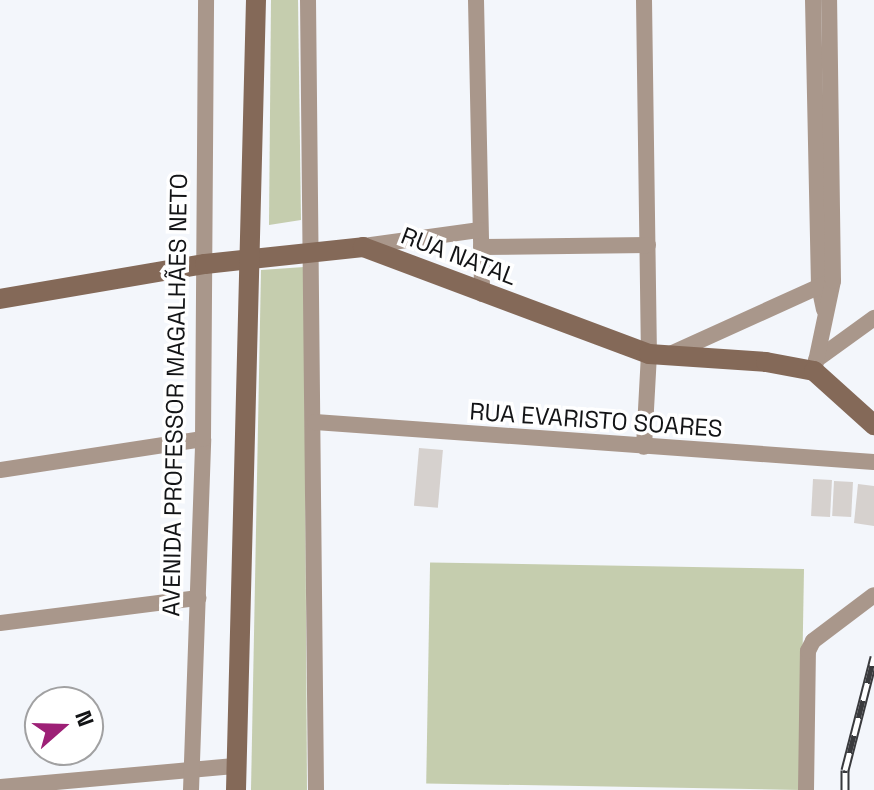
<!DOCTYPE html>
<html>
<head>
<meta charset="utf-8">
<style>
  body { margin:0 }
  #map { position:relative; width:874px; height:790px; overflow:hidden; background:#f3f6fb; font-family:"Space Grotesk",sans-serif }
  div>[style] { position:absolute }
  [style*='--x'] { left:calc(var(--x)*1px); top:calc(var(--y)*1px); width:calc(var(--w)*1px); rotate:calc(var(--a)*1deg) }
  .green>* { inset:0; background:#c5cdae; transform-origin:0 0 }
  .building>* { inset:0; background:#d6d1ce; transform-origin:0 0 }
  .street>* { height:16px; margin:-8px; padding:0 8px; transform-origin:8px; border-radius:8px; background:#a9978b }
  .secondary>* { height:20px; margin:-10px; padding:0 10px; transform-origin:10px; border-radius:10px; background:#846958 }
  .rail>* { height:9px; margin-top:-4.5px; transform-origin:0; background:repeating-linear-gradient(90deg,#fff 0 18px,#393a3d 0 36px); box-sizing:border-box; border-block:2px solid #393a3d }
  span { translate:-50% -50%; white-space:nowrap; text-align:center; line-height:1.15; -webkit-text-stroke:7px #fff; paint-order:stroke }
  .street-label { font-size:24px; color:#131416 }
  .north { position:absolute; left:24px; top:686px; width:80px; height:80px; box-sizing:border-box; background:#fff; border:2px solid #a1a1a2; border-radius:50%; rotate:70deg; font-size:22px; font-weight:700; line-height:32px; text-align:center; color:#131416 }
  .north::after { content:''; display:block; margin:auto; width:28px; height:36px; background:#9d2076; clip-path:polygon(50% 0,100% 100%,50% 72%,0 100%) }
</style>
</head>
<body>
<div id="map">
  <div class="green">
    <i style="clip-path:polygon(271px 0,298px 0,301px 220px,269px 225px)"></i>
    <i style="clip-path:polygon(304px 267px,307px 790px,251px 790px,261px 270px)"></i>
    <i style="left:804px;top:569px;width:221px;height:374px;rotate:91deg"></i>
  </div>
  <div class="building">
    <i style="left:419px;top:448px;width:24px;height:58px;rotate:5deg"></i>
    <i style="left:813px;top:479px;width:19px;height:37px;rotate:3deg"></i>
    <i style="left:834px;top:481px;width:19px;height:35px;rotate:3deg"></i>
    <i style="clip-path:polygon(858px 484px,874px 486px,874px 526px,854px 523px)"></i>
  </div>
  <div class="street">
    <i style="--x:308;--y:0;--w:790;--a:89.42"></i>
    <i style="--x:476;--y:0;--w:294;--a:88.8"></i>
    <i style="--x:644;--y:0;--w:354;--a:89.2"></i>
    <i style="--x:649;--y:354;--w:93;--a:93.1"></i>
    <i style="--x:813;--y:0;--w:286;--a:88.8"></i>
    <i style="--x:819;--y:286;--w:24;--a:78"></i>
    <i style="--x:364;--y:246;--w:117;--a:-7.9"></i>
    <i style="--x:481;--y:247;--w:167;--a:-0.7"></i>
    <i style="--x:668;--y:355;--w:175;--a:-24.4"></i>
    <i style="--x:816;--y:360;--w:72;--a:-35.9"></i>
    <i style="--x:814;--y:371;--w:92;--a:-78.1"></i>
    <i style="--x:833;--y:281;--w:281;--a:-90.8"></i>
    <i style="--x:315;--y:422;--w:560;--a:4.09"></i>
    <i style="--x:0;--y:470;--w:205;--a:-8.7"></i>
    <i style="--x:0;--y:623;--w:200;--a:-7.2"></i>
    <i style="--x:0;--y:787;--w:238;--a:-5.1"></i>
    <i style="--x:191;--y:790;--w:351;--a:-88"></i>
    <i style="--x:203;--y:439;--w:439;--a:-89.6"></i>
    <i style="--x:806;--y:790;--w:139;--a:-89.2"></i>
    <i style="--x:808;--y:651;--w:11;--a:-63"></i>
    <i style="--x:813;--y:641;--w:76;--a:-37"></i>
  </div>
  <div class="secondary">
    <i style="--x:0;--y:299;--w:208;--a:-9.7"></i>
    <i style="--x:205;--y:264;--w:159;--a:-6.1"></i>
    <i style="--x:363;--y:247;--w:305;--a:20.5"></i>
    <i style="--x:649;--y:354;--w:117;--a:3.9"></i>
    <i style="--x:766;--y:362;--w:49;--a:10.6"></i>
    <i style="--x:814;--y:371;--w:81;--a:42"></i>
    <i style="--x:236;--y:790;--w:790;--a:-88.55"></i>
  </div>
  <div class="rail">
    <i style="--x:845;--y:790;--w:20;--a:-90"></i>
    <i style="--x:845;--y:770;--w:117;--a:-75.6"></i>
  </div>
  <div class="street-label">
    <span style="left:459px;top:256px;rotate:21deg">RUA NATAL</span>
    <span style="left:175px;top:395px;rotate:-89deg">AVENIDA PROFESSOR MAGALHÃES NETO</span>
    <span style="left:596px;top:420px;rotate:4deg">RUA EVARISTO SOARES</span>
  </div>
  <div class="north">N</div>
</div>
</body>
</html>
